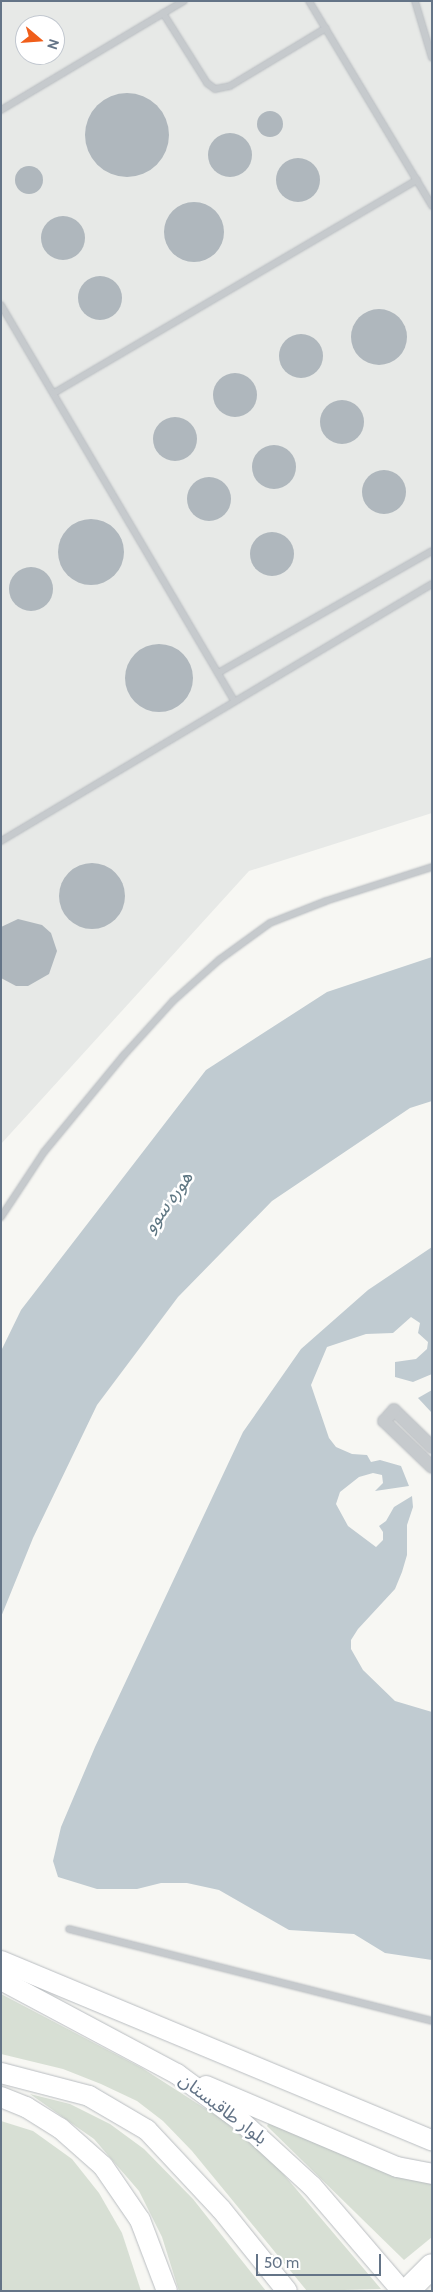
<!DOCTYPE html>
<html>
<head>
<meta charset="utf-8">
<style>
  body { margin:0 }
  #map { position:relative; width:433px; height:2292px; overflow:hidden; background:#f7f7f3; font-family:Cabin,"Noto Sans Arabic",sans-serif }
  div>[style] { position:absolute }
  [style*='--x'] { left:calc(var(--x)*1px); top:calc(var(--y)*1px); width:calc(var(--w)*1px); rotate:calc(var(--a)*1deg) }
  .built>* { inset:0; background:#e7e9e7 }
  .green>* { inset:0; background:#d7dfd4 }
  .water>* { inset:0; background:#c0cbd1 }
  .building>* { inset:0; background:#afb7bd }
  .round { border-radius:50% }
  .roads { filter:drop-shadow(0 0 1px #b9bdc1) drop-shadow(0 0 1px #b9bdc1) }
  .lane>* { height:6px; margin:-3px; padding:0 3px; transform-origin:3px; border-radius:3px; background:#c6cacd }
  .street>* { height:12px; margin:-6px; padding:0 6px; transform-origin:6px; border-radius:6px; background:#c6cacd }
  .primary>* { height:20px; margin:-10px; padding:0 10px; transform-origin:10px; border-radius:10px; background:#fff }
  .highway>* { height:24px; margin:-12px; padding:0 12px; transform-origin:12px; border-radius:12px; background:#fff }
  span { translate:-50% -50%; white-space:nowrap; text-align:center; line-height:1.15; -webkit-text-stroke:5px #fff; paint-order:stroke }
  .street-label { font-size:18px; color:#647487 }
  .water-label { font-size:19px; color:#5f7783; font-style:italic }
  .frame { position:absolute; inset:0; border:2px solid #647487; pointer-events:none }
  .north { position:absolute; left:15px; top:15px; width:50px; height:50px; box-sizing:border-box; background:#fff; border:1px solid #c1c7cf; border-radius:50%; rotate:108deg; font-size:14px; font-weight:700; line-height:20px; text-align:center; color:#647487 }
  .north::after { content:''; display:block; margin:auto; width:18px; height:22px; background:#f05e1a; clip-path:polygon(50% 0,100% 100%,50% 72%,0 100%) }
  .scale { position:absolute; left:256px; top:2254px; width:125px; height:22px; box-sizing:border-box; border:2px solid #647487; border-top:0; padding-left:6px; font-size:15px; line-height:18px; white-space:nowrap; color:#647487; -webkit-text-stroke:4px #fff; paint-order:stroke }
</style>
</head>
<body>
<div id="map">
  <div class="built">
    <i style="clip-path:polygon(evenodd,1px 1px,432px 1px,432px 813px,249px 871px,1px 1144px,1px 1px,25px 25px,55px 25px,55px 55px,25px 55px,25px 25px)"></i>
  </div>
  <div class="green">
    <i style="clip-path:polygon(1px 1994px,142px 2068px,223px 2120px,274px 2163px,381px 2289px,307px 2291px,192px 2151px,163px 2121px,137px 2101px,101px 2084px,63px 2069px,1px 2054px)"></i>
    <i style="clip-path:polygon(30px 2094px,70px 2104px,110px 2124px,144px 2149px,193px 2199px,266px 2291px,179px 2291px,162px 2237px,139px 2191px,94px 2139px)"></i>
    <i style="clip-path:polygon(271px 2119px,432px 2183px,432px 2237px,404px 2260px,267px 2126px)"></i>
    <i style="clip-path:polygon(1px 2121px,33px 2131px,72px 2159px,99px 2193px,122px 2233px,141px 2291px,1px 2291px)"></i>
  </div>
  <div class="water">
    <i style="clip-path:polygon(432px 957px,432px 1101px,410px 1108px,272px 1201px,178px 1297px,97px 1405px,33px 1538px,1px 1617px,1px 1351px,21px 1310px,206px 1070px,327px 992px)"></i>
    <i style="clip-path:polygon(432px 1247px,432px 1374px,413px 1382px,395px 1377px,395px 1362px,416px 1359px,427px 1349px,428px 1342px,418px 1333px,420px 1323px,411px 1317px,393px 1333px,366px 1334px,327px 1347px,311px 1385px,329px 1438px,336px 1447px,352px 1454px,367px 1455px,371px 1462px,380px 1460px,401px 1466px,409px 1486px,375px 1491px,383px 1483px,382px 1475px,373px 1473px,359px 1477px,340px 1492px,336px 1504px,348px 1526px,376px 1547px,383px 1540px,383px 1532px,379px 1526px,386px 1521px,394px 1507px,412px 1496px,413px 1507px,407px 1525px,407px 1555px,402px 1572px,395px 1589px,358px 1629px,351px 1640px,351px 1649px,363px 1670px,395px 1701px,432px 1712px,432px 1960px,385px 1953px,354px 1934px,289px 1930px,219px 1890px,187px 1883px,161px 1883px,137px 1889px,97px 1889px,58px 1877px,53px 1861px,61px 1827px,95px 1747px,243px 1432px,301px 1349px,368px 1290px)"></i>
    <i style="clip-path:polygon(432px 1390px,432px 1413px,418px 1398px)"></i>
  </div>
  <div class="building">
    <i class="round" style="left:85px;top:93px;width:84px;height:84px"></i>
    <i class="round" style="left:257px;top:111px;width:26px;height:26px"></i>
    <i class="round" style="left:208px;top:133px;width:44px;height:44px"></i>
    <i class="round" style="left:276px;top:158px;width:44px;height:44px"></i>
    <i class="round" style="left:15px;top:166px;width:28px;height:28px"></i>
    <i class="round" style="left:164px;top:202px;width:60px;height:60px"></i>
    <i class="round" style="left:41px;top:216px;width:44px;height:44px"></i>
    <i class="round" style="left:78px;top:276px;width:44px;height:44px"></i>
    <i class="round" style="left:351px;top:309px;width:56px;height:56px"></i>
    <i class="round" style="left:279px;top:334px;width:44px;height:44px"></i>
    <i class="round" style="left:213px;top:373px;width:44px;height:44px"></i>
    <i class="round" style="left:320px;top:400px;width:44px;height:44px"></i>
    <i class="round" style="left:153px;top:417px;width:44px;height:44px"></i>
    <i class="round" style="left:252px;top:445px;width:44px;height:44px"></i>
    <i class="round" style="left:362px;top:470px;width:44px;height:44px"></i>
    <i class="round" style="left:187px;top:477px;width:44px;height:44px"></i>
    <i class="round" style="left:58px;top:519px;width:66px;height:66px"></i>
    <i class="round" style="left:250px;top:532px;width:44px;height:44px"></i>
    <i class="round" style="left:9px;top:567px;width:44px;height:44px"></i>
    <i class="round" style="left:125px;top:644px;width:68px;height:68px"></i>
    <i class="round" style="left:59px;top:863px;width:66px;height:66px"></i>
    <i style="clip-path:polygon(18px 919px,42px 925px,51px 933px,57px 951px,49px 974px,28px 986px,16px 986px,1px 978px,1px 927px)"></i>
  </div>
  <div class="roads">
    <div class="lane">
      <i style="--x:309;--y:1;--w:239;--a:59"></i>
      <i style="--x:415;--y:1;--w:59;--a:73.4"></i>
      <i style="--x:163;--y:13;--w:83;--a:57.8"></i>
      <i style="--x:207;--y:83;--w:10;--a:37"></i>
      <i style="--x:215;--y:89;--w:15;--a:-11"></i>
      <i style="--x:230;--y:86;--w:112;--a:-31.1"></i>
      <i style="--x:1;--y:110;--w:213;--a:-30.8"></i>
      <i style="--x:1;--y:305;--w:459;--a:59.5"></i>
      <i style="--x:54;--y:393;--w:421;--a:-30.4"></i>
      <i style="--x:218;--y:673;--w:246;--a:-29.7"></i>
      <i style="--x:1;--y:841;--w:502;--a:-30.81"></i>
      <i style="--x:1;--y:1217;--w:78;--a:-56.5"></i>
      <i style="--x:44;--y:1152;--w:126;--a:-50.5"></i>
      <i style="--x:124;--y:1055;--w:73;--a:-47.8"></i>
      <i style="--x:173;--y:1001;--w:62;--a:-41.7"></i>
      <i style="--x:219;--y:960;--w:63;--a:-36"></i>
      <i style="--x:270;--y:923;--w:60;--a:-21.4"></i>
      <i style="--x:326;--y:901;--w:111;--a:-17.8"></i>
      <i style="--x:69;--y:1929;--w:374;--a:14.2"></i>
    </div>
    <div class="street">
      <i style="--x:432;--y:1447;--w:53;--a:-135.8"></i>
      <i style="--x:394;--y:1410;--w:15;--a:132"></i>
      <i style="--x:384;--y:1421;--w:66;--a:43.8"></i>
    </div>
    <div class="primary">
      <i style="--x:1;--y:1961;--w:467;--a:22.6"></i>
      <i style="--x:1;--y:1980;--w:200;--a:28.1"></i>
      <i style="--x:177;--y:2074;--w:79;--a:36.3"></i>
      <i style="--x:241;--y:2121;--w:96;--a:42.5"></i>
      <i style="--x:312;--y:2186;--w:138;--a:49.4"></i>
      <i style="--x:1;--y:2073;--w:91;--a:14.6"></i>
      <i style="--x:89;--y:2096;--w:67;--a:30.4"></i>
      <i style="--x:147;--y:2130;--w:108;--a:46.9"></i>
      <i style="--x:221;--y:2209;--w:105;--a:51.2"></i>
      <i style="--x:206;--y:2086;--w:207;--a:23"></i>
      <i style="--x:397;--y:2167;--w:36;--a:11"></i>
      <i style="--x:1;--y:2097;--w:27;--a:22"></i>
      <i style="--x:26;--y:2107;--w:40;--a:32"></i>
      <i style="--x:60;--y:2128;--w:57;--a:41.5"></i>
      <i style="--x:103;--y:2166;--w:65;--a:55.6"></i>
      <i style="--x:140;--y:2220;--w:76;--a:69.2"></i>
    </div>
    <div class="highway">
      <i style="--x:407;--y:2291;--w:35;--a:-45"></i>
    </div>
  </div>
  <div class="street-label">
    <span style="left:223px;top:2109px;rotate:37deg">بلوار طاقبستان</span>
  </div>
  <div class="water-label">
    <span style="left:168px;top:1202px;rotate:-54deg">هوره سوو</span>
  </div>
  <div class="frame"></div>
  <div class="north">N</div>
  <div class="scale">50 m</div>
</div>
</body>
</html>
